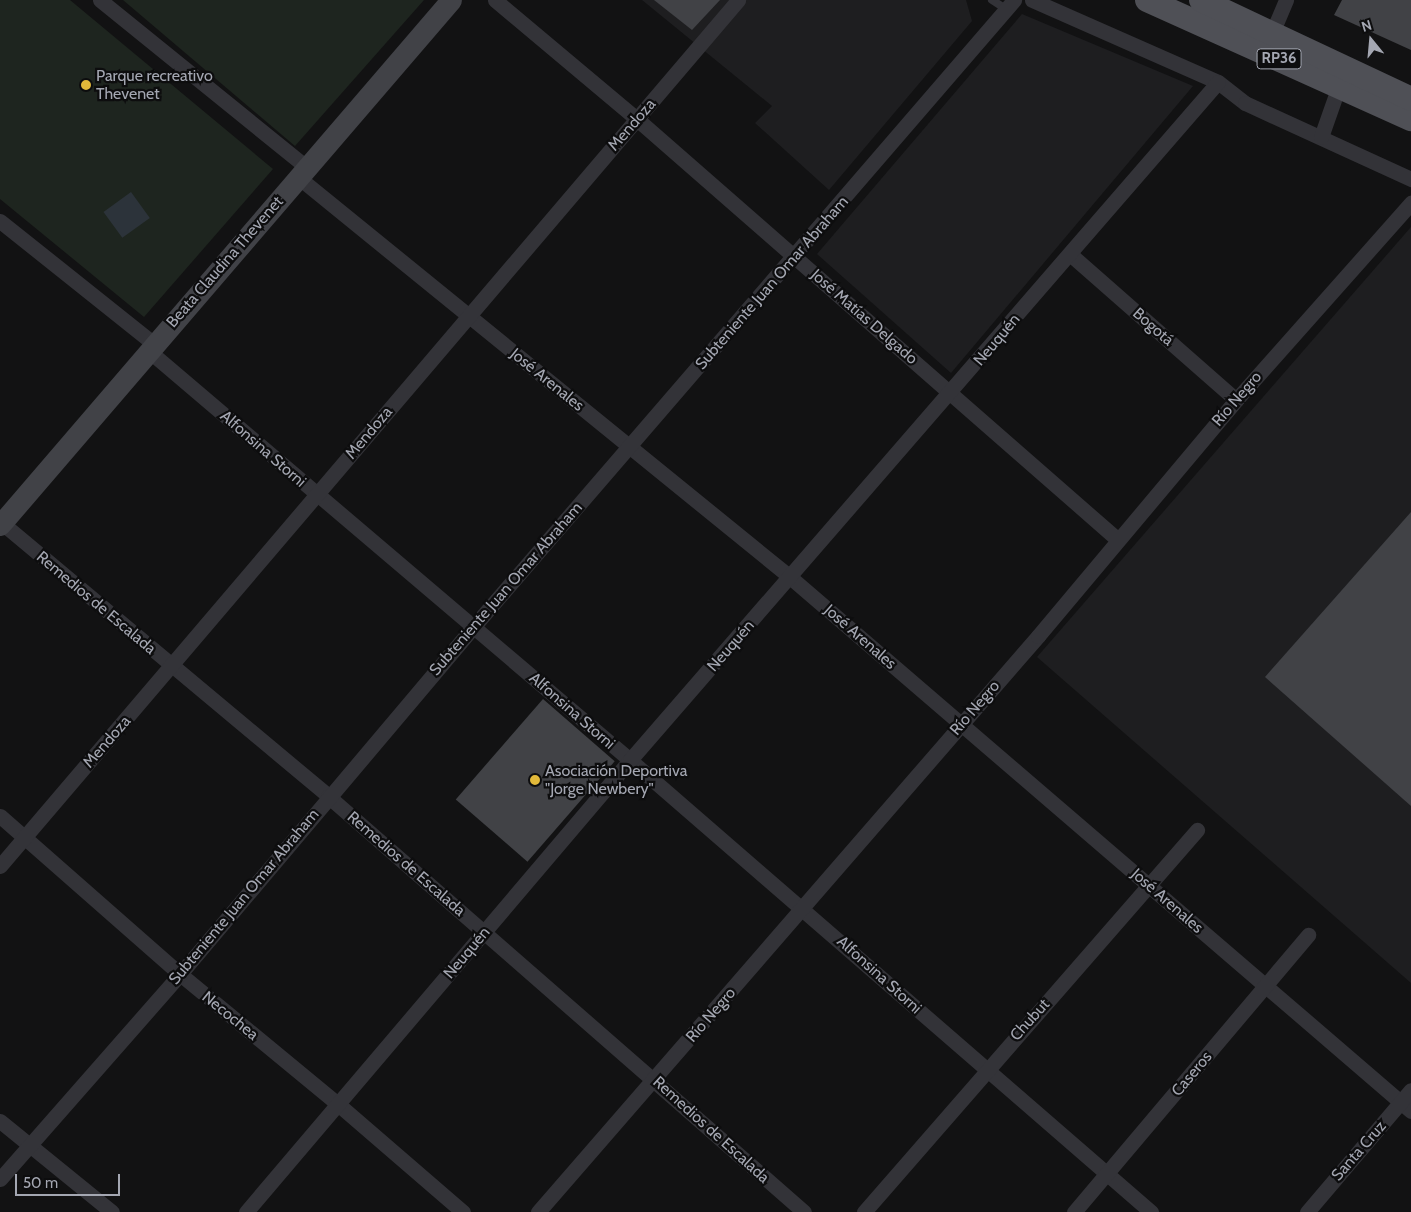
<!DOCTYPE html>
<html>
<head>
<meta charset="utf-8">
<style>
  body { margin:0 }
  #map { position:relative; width:1411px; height:1212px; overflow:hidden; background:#121213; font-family:Cabin,sans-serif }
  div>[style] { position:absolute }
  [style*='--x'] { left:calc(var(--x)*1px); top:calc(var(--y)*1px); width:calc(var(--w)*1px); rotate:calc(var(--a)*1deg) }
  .built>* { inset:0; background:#1e1e20 }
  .green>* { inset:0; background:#1e251f }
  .water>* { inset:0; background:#2c333a; transform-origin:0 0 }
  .building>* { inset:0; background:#414246; transform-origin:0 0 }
  .lane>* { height:8px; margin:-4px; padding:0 4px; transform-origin:4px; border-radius:4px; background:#333338 }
  .street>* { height:15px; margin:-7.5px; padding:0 7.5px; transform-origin:7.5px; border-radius:7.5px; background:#333338 }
  .secondary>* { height:21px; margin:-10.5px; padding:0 10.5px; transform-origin:10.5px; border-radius:10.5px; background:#414247 }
  .primary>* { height:24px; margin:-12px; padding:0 12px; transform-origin:12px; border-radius:12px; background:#4f5056 }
  .dots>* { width:14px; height:14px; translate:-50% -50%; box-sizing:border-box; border:2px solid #0d0d0e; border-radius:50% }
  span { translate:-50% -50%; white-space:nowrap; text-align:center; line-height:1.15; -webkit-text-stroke:4.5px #0d0d0e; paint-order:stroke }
  .shield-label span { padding:1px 4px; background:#0d0d0e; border:1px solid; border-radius:4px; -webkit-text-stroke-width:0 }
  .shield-label { font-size:15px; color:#a4a7b2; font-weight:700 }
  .poi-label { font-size:16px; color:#a4a7b2 }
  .left { translate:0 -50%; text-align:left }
  .street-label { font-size:16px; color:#a4a7b2 }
  .north { position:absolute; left:1346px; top:15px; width:50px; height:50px; -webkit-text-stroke:4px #0d0d0e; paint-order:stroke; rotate:343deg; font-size:14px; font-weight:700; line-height:20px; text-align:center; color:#a4a7b2 }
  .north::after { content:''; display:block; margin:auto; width:18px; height:22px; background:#a4a7b2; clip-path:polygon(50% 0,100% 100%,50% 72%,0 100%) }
  .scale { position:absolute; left:15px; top:1174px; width:105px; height:22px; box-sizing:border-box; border:2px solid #a4a7b2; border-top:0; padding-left:6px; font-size:15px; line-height:18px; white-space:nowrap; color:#a4a7b2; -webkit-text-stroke:4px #0d0d0e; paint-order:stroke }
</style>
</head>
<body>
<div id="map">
  <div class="built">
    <i style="clip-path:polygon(642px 0,966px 0,972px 21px,829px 190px,755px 123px,772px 106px)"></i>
    <i style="clip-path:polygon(1022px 14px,1193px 86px,951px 373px,817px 254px)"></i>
    <i style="clip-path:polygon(1411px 227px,1411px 983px,1037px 657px)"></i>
  </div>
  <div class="green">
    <i style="clip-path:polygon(0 0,70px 0,273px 169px,144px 317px,0 199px)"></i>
    <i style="clip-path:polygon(123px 0,424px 0,295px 146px)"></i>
  </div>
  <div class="water">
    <i style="left:131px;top:192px;width:32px;height:34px;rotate:54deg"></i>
  </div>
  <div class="building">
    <i style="clip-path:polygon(654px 0,720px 0,692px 30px)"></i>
    <i style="clip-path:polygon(1342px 0,1411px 0,1411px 50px,1334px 15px)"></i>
    <i style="clip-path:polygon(1411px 512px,1411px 806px,1265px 677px)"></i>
    <i style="left:543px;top:699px;width:95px;height:133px;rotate:41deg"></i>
  </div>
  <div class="lane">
    <i style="--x:992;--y:0;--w:17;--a:33"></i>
  </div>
  <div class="street">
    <i style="--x:100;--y:0;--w:265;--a:39"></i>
    <i style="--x:495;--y:0;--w:187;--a:40"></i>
    <i style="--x:638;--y:120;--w:636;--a:41.18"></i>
    <i style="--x:1032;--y:0;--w:203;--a:23.8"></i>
    <i style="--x:1218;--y:82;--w:34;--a:38"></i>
    <i style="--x:1245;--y:103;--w:183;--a:24.6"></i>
    <i style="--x:1272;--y:33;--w:36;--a:-67"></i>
    <i style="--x:1321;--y:137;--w:54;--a:-70.6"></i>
    <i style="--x:298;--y:177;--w:634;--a:39.11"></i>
    <i style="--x:790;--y:577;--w:819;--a:40.69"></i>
    <i style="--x:0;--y:221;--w:197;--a:38.6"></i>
    <i style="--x:1070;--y:254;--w:221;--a:41.3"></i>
    <i style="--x:149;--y:351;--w:631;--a:40.37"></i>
    <i style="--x:630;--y:760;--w:690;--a:40.94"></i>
    <i style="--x:2;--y:523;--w:425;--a:39.9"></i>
    <i style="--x:328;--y:796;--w:632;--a:41.15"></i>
    <i style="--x:0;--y:816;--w:240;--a:41.3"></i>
    <i style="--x:180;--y:974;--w:206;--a:39.5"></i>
    <i style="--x:339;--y:1105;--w:164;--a:40.8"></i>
    <i style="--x:0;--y:866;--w:1138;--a:-49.56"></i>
    <i style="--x:0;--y:1121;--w:144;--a:39.1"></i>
    <i style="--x:0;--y:1179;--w:273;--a:-48.7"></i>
    <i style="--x:180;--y:974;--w:456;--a:-49.8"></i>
    <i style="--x:474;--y:626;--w:827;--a:-49.22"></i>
    <i style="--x:246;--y:1212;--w:593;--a:-49.65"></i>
    <i style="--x:630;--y:760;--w:897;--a:-49.07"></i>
    <i style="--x:538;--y:1212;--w:763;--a:-49.04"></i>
    <i style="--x:1038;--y:636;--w:308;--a:-50"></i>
    <i style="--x:1236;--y:400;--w:264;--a:-48.4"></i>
    <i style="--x:864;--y:1212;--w:507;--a:-48.92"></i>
    <i style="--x:1074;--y:1212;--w:363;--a:-49.8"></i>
    <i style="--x:1307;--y:1212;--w:160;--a:-49.6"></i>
  </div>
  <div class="secondary">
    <i style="--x:0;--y:525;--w:692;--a:-49.34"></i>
  </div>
  <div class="primary">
    <i style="--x:1147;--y:0;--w:290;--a:24.3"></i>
    <i style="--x:1201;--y:0;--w:232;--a:25.2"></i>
  </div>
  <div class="dots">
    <i style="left:86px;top:85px;background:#e2b93a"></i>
    <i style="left:535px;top:780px;background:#e2b93a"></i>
  </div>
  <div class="shield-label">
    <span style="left:1279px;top:59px">RP36</span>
  </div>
  <div class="poi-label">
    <span class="left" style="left:96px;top:85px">Parque recreativo<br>Thevenet</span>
    <span class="left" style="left:545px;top:780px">Asociación Deportiva<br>"Jorge Newbery"</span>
  </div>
  <div class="street-label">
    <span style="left:632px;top:125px;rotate:-49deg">Mendoza</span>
    <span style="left:225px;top:262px;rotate:-49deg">Beata Claudina Thevenet</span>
    <span style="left:772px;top:283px;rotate:-49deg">Subteniente Juan Omar Abraham</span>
    <span style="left:864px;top:317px;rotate:41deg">José Matías Delgado</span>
    <span style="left:1153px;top:327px;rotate:41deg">Bogotá</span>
    <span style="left:997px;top:340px;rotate:-50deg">Neuquén</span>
    <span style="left:547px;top:380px;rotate:39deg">José Arenales</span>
    <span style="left:1237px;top:399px;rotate:-49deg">Río Negro</span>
    <span style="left:369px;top:433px;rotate:-50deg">Mendoza</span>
    <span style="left:263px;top:449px;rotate:41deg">Alfonsina Storni</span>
    <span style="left:506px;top:589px;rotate:-49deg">Subteniente Juan Omar Abraham</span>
    <span style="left:96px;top:603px;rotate:40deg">Remedios de Escalada</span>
    <span style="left:860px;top:637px;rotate:41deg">José Arenales</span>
    <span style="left:731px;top:646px;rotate:-49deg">Neuquén</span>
    <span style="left:975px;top:708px;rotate:-49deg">Río Negro</span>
    <span style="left:572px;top:711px;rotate:41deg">Alfonsina Storni</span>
    <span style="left:107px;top:742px;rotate:-49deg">Mendoza</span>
    <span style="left:406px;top:864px;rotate:41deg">Remedios de Escalada</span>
    <span style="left:244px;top:897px;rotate:-50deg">Subteniente Juan Omar Abraham</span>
    <span style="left:1167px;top:901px;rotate:41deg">José Arenales</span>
    <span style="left:467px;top:953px;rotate:-50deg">Neuquén</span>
    <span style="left:879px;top:975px;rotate:42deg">Alfonsina Storni</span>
    <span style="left:711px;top:1015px;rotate:-49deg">Río Negro</span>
    <span style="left:230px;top:1016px;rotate:39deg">Necochea</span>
    <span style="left:1030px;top:1020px;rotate:-48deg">Chubut</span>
    <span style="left:1192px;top:1074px;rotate:-50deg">Caseros</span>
    <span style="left:711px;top:1130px;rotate:42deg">Remedios de Escalada</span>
    <span style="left:1359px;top:1151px;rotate:-49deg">Santa Cruz</span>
  </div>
  <div class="north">N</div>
  <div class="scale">50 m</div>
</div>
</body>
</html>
